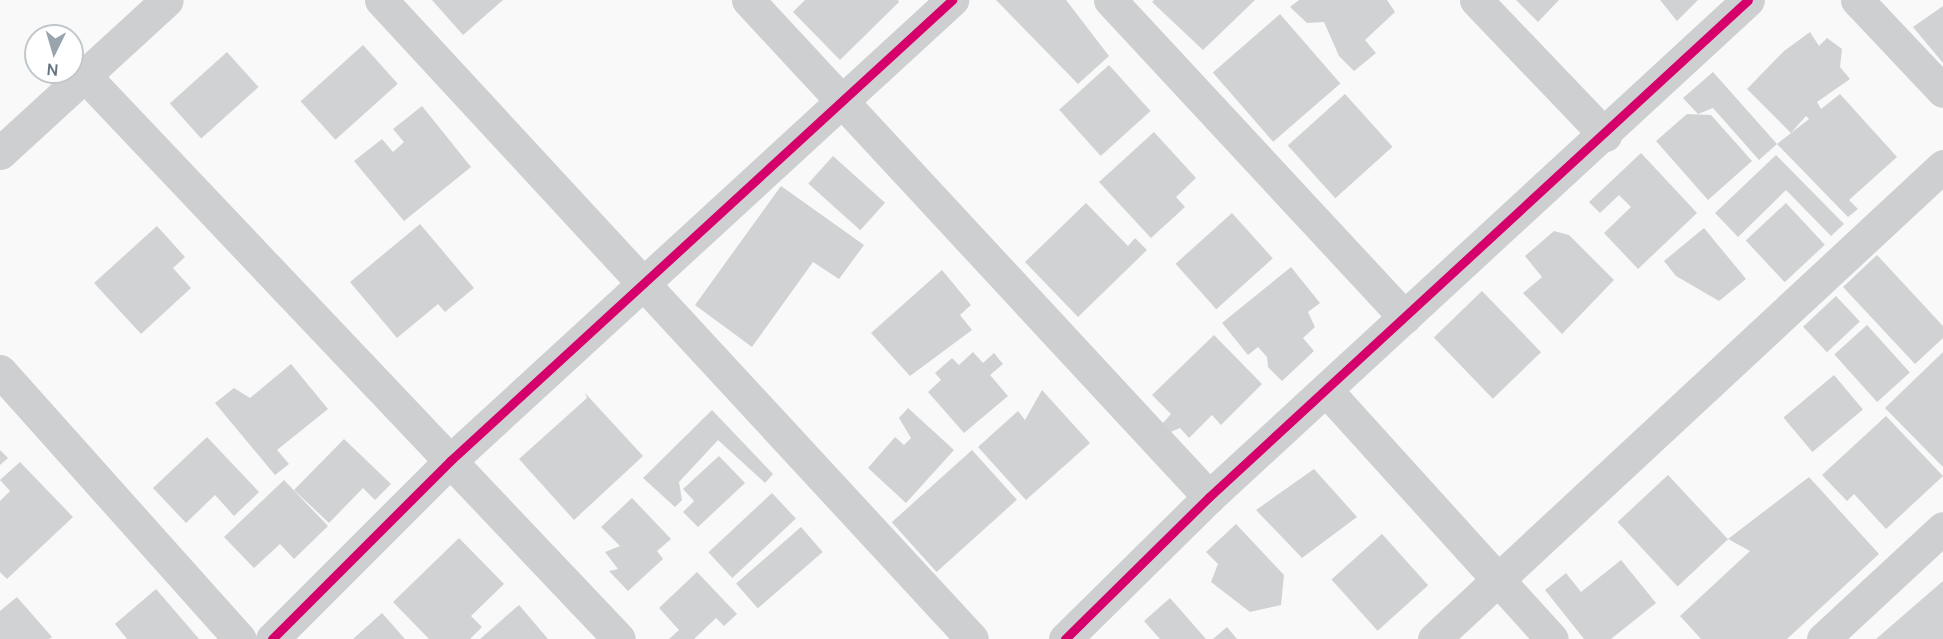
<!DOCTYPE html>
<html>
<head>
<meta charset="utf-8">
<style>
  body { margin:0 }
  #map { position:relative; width:1943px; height:639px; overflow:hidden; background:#f9f9f9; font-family:Manrope,sans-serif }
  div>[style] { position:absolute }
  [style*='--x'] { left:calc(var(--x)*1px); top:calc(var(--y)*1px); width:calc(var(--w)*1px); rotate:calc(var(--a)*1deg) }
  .building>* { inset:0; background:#d0d2d3; transform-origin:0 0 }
  .minor>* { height:33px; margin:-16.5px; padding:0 16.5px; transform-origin:16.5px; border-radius:16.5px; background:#cecfd0 }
  .cycleway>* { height:9px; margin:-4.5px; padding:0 4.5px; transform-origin:4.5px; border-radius:4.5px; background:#d6006c }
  span { translate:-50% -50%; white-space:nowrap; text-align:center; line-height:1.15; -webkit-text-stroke:6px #fff; paint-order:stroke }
  .north { position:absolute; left:24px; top:24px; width:60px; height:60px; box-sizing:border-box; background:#fff; border:2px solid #c1c8cd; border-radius:50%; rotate:185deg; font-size:16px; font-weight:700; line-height:24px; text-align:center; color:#657683 }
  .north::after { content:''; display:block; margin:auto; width:21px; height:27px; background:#99a4ac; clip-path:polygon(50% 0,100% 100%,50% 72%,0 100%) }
</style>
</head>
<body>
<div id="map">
  <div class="building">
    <i style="clip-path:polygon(432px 0,503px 0,463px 35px)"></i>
    <i style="clip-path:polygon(805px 0,898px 0,899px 2px,840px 60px,793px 12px)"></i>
    <i style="clip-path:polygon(996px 0,1066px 0,1109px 56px,1078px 84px)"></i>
    <i style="clip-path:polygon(1154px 0,1255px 0,1203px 50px,1152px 2px)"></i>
    <i style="clip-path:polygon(1299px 0,1387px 0,1395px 12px,1365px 40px,1376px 53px,1354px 71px,1339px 56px,1324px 22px,1307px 23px,1290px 7px)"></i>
    <i style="clip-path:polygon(1516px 0,1559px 0,1538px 22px)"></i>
    <i style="clip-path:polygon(1660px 0,1698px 0,1677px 21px)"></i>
    <i style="clip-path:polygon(1943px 6px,1943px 63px,1913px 27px)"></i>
    <i style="left:1280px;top:14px;width:92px;height:89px;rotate:49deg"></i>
    <i style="clip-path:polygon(1810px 32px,1819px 46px,1827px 38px,1842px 49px,1840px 67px,1850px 79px,1817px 102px,1821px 109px,1840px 94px,1897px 157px,1849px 200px,1858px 209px,1848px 217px,1777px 144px,1759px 160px,1713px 108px,1698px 114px,1683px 98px,1713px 72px,1777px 144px,1809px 119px,1806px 116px,1791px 133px,1747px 89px,1784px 51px)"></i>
    <i style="left:363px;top:45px;width:52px;height:84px;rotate:48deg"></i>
    <i style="left:227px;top:52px;width:47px;height:77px;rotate:48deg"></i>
    <i style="left:1109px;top:65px;width:62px;height:67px;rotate:48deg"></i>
    <i style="left:1345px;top:94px;width:71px;height:77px;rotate:48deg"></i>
    <i style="clip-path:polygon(422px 106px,471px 167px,404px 221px,354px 161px,382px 139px,393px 152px,404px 142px,393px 129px)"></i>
    <i style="clip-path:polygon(1687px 114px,1711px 115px,1752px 161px,1708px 200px,1656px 141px)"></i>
    <i style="clip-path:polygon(1154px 132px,1196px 178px,1176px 197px,1185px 207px,1151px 238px,1099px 182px)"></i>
    <i style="clip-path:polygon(1641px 153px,1697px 213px,1638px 269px,1604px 233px,1631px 207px,1619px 195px,1600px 213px,1589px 202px)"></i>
    <i style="clip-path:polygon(1776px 155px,1844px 224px,1831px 236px,1786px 190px,1738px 237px,1715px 213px)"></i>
    <i style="left:833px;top:156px;width:70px;height:37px;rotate:42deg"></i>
    <i style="clip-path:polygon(781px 186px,864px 245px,839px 279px,813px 262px,752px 347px,695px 305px)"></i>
    <i style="clip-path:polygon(1086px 203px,1128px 246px,1135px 238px,1147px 250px,1078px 317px,1025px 262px)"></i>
    <i style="left:1786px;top:203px;width:57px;height:55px;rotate:47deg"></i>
    <i style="left:1232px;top:213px;width:61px;height:76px;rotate:48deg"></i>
    <i style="clip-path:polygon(420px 224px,474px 288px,445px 312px,438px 304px,397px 338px,350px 282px)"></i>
    <i style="clip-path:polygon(157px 226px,185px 257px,173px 268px,191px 288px,141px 334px,94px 283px)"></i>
    <i style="clip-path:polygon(1704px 228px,1746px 279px,1719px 301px,1676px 276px,1664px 261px)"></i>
    <i style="clip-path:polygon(1554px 231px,1569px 235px,1614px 280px,1562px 334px,1523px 293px,1542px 277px,1525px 256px)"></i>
    <i style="clip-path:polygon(1877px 255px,1943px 326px,1943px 338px,1915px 364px,1843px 287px)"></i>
    <i style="clip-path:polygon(1291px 267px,1320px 303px,1308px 312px,1315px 327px,1303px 338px,1314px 351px,1282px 381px,1268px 367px,1267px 357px,1258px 347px,1248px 355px,1222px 323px)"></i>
    <i style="clip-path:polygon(942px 270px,971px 305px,960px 315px,972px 330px,910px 376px,871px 333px)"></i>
    <i style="left:1482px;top:291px;width:85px;height:67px;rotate:46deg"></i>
    <i style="left:1836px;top:296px;width:35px;height:45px;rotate:47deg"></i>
    <i style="left:1867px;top:325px;width:64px;height:44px;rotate:48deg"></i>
    <i style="clip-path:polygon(1214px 335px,1262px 384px,1221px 425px,1212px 415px,1189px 438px,1180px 428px,1168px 433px,1161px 425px,1171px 414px,1152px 395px)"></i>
    <i style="clip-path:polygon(973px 352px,983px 363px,994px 353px,1003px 364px,990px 375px,1008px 396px,964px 433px,928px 392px,941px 380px,935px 373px,952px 358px,959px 365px)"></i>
    <i style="clip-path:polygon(1943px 352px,1943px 467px,1885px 408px)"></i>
    <i style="clip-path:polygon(291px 364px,328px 409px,277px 450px,289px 464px,275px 475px,215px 403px,234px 388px,250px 398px)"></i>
    <i style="left:1834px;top:375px;width:45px;height:66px;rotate:50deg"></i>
    <i style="clip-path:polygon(1042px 390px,1090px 443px,1026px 500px,978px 447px,1018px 411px,1025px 420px)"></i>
    <i style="clip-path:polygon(585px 393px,643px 456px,574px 520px,519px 459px,587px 398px)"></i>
    <i style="clip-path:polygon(908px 408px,954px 450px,906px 503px,868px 468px,895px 437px,904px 445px,911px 438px,899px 418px)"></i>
    <i style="clip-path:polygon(712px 410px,773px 474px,765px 483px,718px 440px,679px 482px,682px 500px,675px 507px,643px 478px)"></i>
    <i style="clip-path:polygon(1886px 416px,1943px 476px,1886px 529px,1854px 494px,1847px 501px,1822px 475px)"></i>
    <i style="clip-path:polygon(207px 437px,259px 492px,234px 516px,215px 495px,186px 523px,153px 488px)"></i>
    <i style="clip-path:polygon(344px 439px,391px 484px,375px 500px,363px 488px,329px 523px,294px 490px)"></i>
    <i style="clip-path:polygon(0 450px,8px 458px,0 465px)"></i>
    <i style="left:972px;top:450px;width:67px;height:108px;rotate:48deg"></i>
    <i style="clip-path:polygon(719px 456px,745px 483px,698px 527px,683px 512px,694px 501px,683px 489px)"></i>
    <i style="clip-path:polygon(20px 462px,73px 517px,7px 579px,0 572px,0 501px,10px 491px,0 480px)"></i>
    <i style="clip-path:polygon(1314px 469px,1357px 517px,1302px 558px,1256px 510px)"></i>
    <i style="left:1668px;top:475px;width:88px;height:69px;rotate:47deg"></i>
    <i style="clip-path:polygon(1809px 477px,1879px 554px,1787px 639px,1701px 639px,1680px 616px,1750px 551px,1728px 539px)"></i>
    <i style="clip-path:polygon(284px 480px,328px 526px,294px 559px,280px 544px,254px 568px,224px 537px)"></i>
    <i style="left:772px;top:493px;width:35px;height:87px;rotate:47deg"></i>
    <i style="clip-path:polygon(632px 498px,671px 539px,657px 551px,663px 559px,628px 591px,609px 571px,618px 569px,605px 552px,620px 546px,601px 527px)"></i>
    <i style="clip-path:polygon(1236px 524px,1284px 575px,1281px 605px,1250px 612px,1211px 582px,1218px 564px,1206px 552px)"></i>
    <i style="left:801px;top:527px;width:33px;height:86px;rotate:49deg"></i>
    <i style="left:1382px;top:534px;width:69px;height:68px;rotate:48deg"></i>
    <i style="clip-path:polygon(459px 538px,504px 584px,471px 616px,482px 627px,470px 639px,429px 639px,393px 602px)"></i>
    <i style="clip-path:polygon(1621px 560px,1656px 603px,1611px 639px,1584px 639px,1545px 590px,1566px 573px,1581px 592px)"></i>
    <i style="clip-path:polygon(697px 572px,737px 614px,724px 626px,716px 618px,694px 639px,669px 639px,679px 630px,659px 608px)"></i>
    <i style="clip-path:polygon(1943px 581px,1943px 639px,1876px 639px)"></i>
    <i style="clip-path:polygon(156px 589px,199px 639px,127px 639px,115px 624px)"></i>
    <i style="clip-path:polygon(17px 597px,52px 637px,49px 639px,0 639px,0 611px)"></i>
    <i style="clip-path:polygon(1170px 598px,1206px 639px,1160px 639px,1144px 621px)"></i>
    <i style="clip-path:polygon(519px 605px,548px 639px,480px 639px)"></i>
    <i style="clip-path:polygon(382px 613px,405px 639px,353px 639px)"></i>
    <i style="clip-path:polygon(1227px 627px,1237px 639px,1213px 639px)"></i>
  </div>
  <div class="minor">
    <i style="--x:381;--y:0;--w:870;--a:47.23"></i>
    <i style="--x:748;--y:0;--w:678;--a:47.15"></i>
    <i style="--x:1110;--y:0;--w:433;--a:47.1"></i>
    <i style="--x:1476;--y:0;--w:187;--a:46.3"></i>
    <i style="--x:1857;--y:0;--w:125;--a:46.6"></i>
    <i style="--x:84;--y:75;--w:777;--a:46.51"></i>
    <i style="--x:0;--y:153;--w:226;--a:-42.5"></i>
    <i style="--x:0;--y:371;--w:360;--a:48.2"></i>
    <i style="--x:1326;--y:390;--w:336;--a:47.8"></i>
    <i style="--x:272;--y:639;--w:252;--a:-45"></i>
    <i style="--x:450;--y:461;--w:682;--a:-42.56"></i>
    <i style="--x:1065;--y:639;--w:202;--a:-44.6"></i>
    <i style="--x:1209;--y:497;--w:733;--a:-42.68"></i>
    <i style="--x:1434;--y:639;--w:695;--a:-42.9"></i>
    <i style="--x:1823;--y:639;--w:163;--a:-42.8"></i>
  </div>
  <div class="cycleway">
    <i style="--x:272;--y:639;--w:252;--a:-45"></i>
    <i style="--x:450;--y:461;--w:682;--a:-42.56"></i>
    <i style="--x:1065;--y:639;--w:202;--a:-44.6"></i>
    <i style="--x:1209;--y:497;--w:733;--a:-42.68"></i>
  </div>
  <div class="north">N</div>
</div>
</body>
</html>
